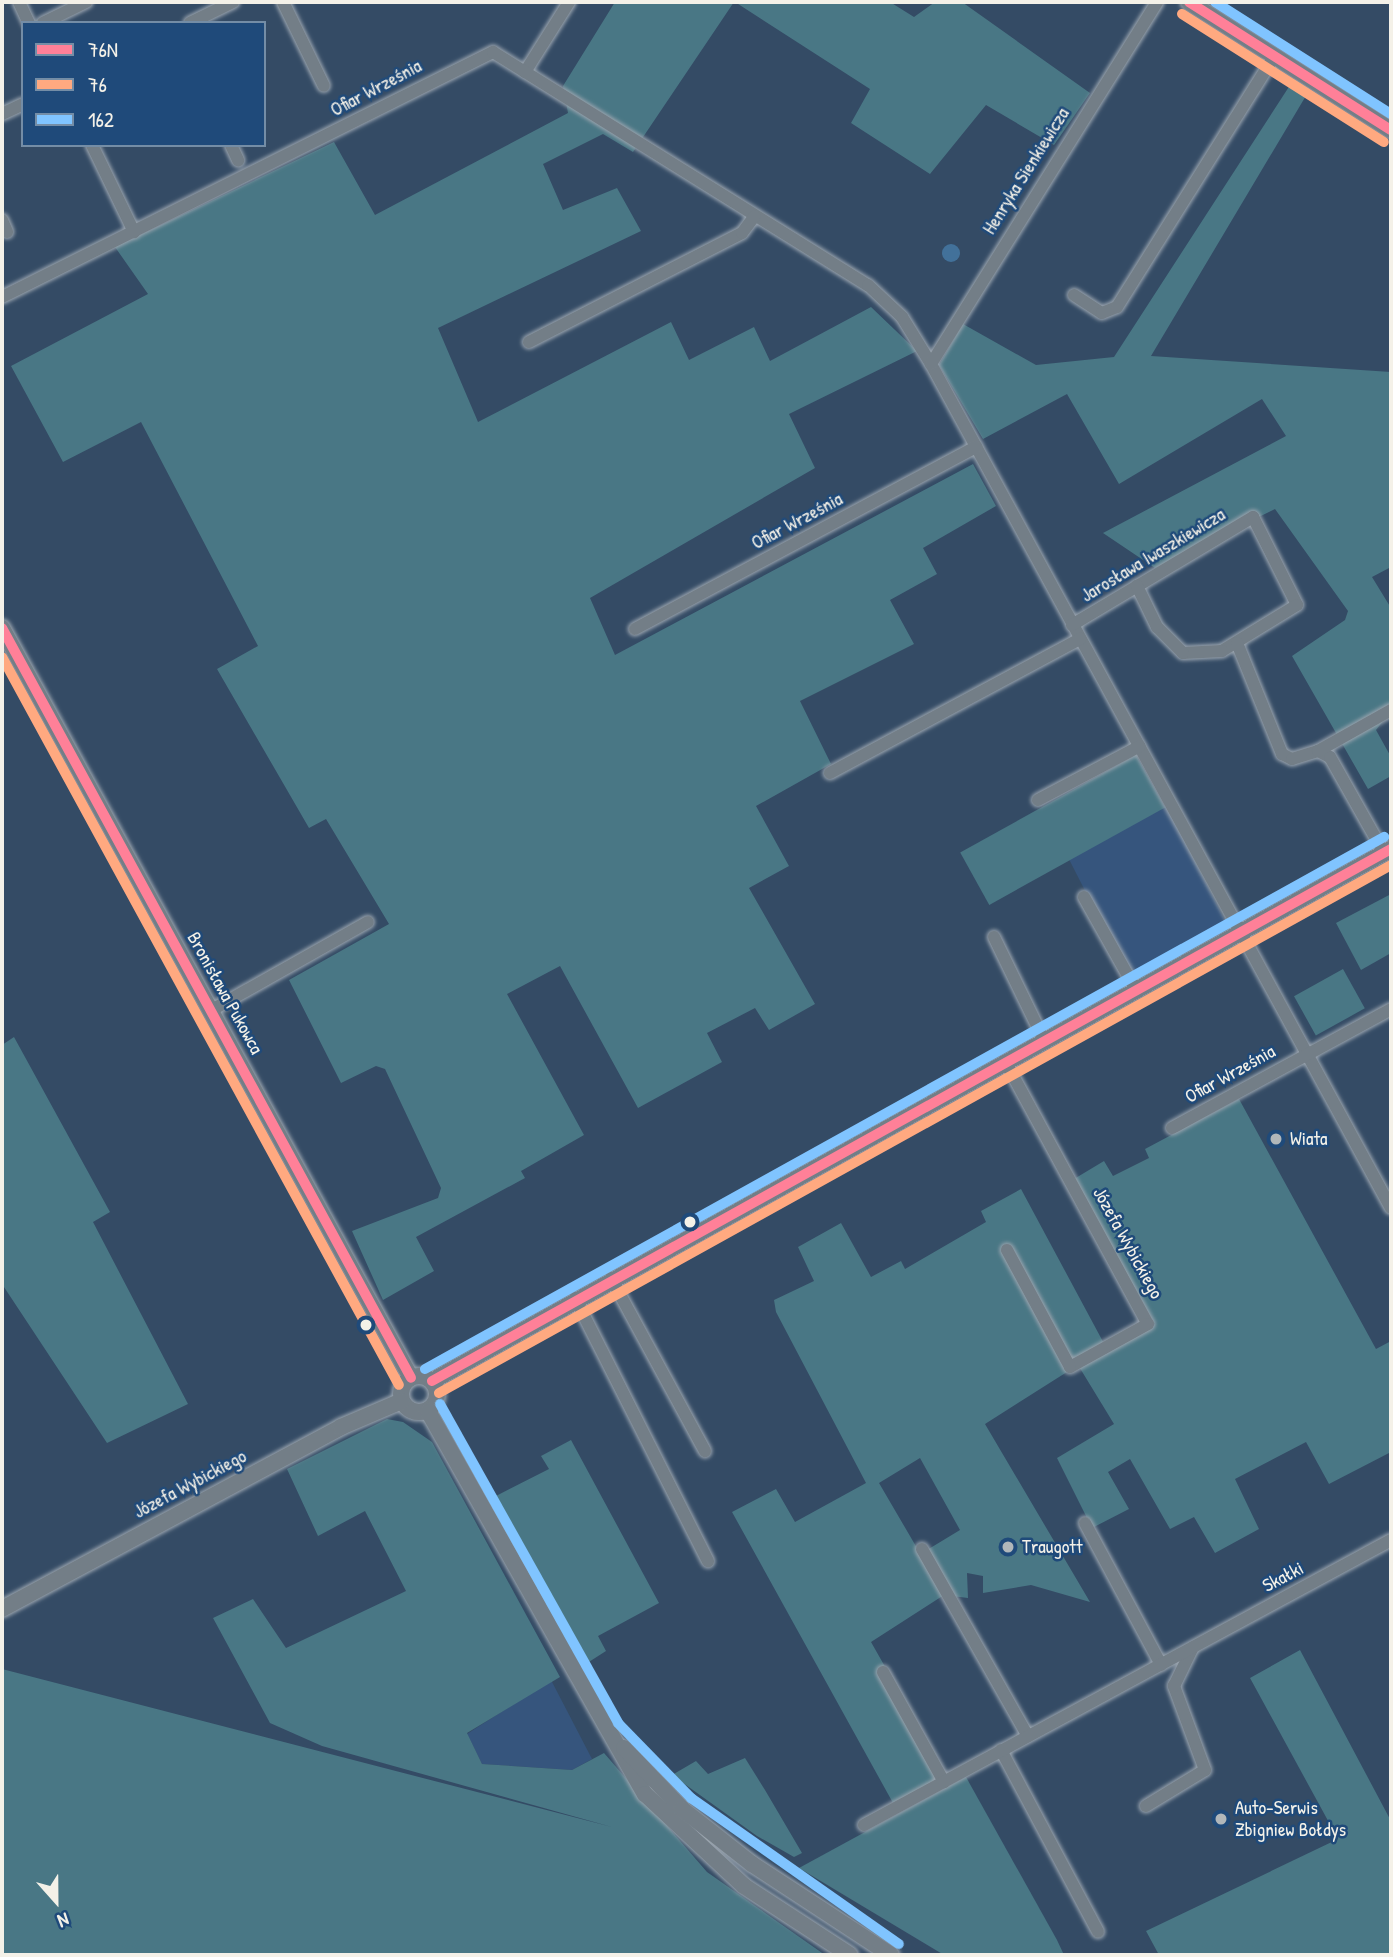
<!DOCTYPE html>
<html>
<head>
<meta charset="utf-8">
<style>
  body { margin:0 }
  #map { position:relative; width:1393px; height:1957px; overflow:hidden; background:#344b65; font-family:"Patrick Hand",sans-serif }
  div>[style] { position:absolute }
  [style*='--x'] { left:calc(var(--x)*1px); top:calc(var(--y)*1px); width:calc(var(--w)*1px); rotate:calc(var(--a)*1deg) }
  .built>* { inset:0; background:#36557d; transform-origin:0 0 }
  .green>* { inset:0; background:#497785; transform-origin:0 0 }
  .water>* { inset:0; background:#42719a }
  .round { border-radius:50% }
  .roads { filter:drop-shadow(0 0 2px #9ba5af) drop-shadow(0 0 2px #9ba5af) }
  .minor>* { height:12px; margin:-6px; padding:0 6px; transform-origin:6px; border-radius:6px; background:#737e87 }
  .tertiary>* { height:16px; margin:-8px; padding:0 8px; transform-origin:8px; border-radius:8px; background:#737e87 }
  .tertiary>.ring { margin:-8px; padding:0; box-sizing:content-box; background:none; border:16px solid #737e87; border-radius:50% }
  .bus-1>* { height:10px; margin:-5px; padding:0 5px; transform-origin:5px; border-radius:5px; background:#ff8098 }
  .bus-2>* { height:10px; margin:-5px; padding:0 5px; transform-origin:5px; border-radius:5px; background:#ffa980 }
  .bus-3>* { height:10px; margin:-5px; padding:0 5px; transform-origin:5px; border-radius:5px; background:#80c4ff }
  .dots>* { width:19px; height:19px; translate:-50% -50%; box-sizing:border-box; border:4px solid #1f4a7a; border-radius:50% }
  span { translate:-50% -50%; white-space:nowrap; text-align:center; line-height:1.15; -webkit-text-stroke:5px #1f4a7a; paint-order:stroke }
  .street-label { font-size:19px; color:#f4f1e8 }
  .poi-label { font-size:19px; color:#f4f1e8 }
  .left { translate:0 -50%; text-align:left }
  .frame { position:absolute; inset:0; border:4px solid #f4f1e8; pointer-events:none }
  .legend { position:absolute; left:21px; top:21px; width:245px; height:126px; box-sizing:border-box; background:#1f4a7a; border:2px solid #748da6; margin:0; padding:9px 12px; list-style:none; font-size:21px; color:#f4f1e8 }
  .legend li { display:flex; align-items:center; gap:14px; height:35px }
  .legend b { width:35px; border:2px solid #748da6 }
  .north { position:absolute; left:21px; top:1866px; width:70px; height:70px; -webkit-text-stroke:5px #1f4a7a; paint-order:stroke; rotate:159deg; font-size:19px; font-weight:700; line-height:28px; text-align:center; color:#f4f1e8 }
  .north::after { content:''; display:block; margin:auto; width:24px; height:32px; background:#f4f1e8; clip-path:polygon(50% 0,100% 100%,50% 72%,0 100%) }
</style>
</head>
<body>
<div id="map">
  <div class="built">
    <i style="left:1166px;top:805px;width:135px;height:111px;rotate:63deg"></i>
    <i style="clip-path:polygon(551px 1680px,592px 1759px,572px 1770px,482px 1764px,467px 1734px)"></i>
  </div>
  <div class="green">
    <i style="clip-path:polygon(615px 2px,734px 2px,633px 152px,603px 134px,543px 164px,563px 210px,617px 188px,641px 231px,438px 328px,478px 422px,671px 322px,689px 360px,754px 327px,770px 361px,871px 307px,917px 351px,789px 414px,815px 468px,590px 598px,615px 655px,973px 464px,996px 506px,923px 548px,937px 574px,890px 600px,914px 644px,800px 701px,831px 764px,756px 806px,789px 866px,749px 888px,815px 1004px,769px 1030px,755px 1008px,707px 1033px,722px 1062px,638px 1108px,560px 966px,507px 994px,584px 1135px,521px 1171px,525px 1178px,416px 1237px,434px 1271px,383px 1300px,352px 1231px,438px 1198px,441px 1188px,385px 1069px,376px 1066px,341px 1083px,289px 980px,389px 924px,326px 819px,309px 828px,217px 669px,258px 646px,141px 422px,63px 462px,11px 366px,148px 294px,115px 247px,334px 142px,375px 215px,568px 113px,563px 86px)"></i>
    <i style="clip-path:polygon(735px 2px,890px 2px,914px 17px,935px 2px,962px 2px,1090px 93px,1054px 145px,986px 105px,930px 174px,851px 123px,870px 89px)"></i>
    <i style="clip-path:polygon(1294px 79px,1310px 89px,1151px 356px,1391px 372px,1391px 567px,1372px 577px,1391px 608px,1391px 711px,1376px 730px,1391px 757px,1391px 776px,1368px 789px,1292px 656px,1345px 620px,1348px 611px,1275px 509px,1155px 568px,1103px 533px,1286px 436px,1262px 399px,1119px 484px,1067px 394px,983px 439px,939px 365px,963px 324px,1036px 365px,1114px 357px)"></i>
    <i style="left:1136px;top:755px;width:60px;height:201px;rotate:61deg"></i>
    <i style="clip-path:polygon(1391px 894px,1391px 953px,1361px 970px,1336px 923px)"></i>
    <i style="left:1343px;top:969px;width:45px;height:56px;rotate:61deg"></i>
    <i style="clip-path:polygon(14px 1037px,110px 1212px,93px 1222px,188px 1404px,107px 1443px,2px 1284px,2px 1045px)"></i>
    <i style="clip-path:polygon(evenodd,1239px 1099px,1376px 1349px,1391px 1341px,1391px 1452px,1329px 1484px,1306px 1442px,1235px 1479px,1259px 1529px,1215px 1553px,1194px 1517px,1170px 1529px,1130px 1459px,1108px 1472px,1129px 1509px,1092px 1528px,1057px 1458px,1114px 1424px,1078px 1365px,985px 1424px,1090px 1602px,1031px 1585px,983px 1593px,983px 1576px,967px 1573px,968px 1598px,944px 1595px,871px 1642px,946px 1774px,893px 1803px,732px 1512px,776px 1489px,795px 1522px,866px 1483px,776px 1312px,774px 1300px,814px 1281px,798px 1247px,841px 1223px,871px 1277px,901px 1261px,905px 1269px,986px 1222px,981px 1211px,1021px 1189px,1108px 1351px,1155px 1324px,1074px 1179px,1104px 1161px,1113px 1176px,1149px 1158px,1145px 1149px,1239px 1099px,920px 1458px,960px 1530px,927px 1550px,917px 1548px,879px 1483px,920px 1458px)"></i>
    <i style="clip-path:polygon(387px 1419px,403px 1422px,432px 1442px,560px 1677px,467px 1733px,482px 1764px,572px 1770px,604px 1753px,707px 1872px,825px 1955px,2px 1955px,2px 1669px,612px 1827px,322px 1746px,270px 1723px,213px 1618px,253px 1599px,286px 1648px,406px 1591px,365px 1511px,318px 1536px,287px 1469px)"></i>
    <i style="clip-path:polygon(571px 1440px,659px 1603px,598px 1636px,606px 1651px,581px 1667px,494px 1497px,549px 1469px,541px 1456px)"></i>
    <i style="clip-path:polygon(1300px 1650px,1391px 1821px,1391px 1955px,1159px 1955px,1146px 1931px,1338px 1839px,1250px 1678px)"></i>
    <i style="clip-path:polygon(745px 1758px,765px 1790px,802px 1853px,794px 1857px,757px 1836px,672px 1775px,696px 1761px,708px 1774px)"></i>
    <i style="clip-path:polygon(966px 1777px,1057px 1940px,1064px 1955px,944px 1955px,799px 1868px)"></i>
  </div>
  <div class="water">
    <i class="round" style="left:942px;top:244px;width:18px;height:18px"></i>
  </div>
  <div class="roads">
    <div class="minor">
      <i style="--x:19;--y:2;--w:23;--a:65"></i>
      <i style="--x:283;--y:2;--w:93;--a:64"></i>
      <i style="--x:43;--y:23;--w:48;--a:-26"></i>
      <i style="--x:190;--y:23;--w:48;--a:-26"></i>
      <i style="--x:525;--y:72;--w:83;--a:-57.8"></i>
      <i style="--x:2;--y:114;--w:23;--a:-25"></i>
      <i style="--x:92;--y:145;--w:97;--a:64.2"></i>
      <i style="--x:231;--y:145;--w:17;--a:65"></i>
      <i style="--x:2;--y:220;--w:13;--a:67"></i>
      <i style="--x:1074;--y:295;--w:33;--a:33"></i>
      <i style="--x:1102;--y:313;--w:16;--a:-22"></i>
      <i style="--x:1117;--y:307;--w:295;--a:-57.9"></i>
      <i style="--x:2;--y:297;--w:549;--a:-26.52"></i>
      <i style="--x:493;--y:52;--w:441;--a:31.9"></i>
      <i style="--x:868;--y:285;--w:47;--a:43.3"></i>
      <i style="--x:902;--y:317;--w:55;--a:58.3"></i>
      <i style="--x:931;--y:364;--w:961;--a:61.41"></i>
      <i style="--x:529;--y:342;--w:239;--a:-27.1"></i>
      <i style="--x:742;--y:233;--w:21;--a:-53"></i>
      <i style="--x:931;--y:364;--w:427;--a:-58"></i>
      <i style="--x:1072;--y:625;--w:211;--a:-30.8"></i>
      <i style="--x:1253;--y:517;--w:98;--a:63.4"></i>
      <i style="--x:1297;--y:605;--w:88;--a:148.5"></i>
      <i style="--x:1222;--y:651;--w:39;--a:177"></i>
      <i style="--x:1183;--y:653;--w:37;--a:-135"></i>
      <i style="--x:1157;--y:627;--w:46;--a:-116"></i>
      <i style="--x:635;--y:629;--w:387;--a:-28.1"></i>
      <i style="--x:1237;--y:643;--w:120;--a:67.9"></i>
      <i style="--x:1282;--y:754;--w:11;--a:27"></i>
      <i style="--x:1292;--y:759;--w:27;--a:-17"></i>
      <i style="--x:1318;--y:751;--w:13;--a:27"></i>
      <i style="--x:1330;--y:757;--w:110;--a:60.6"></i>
      <i style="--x:1318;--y:751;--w:84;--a:-29.3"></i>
      <i style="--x:830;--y:773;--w:284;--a:-28.2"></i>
      <i style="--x:1038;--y:800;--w:115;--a:-27.9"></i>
      <i style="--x:1084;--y:897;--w:107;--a:60.8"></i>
      <i style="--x:994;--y:937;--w:114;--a:64.1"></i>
      <i style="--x:210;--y:1011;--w:181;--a:-29.4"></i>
      <i style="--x:1005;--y:1061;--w:299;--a:61.5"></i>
      <i style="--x:1148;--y:1324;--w:89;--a:151.1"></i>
      <i style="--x:1070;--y:1367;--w:133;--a:-118.3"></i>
      <i style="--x:1172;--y:1128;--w:249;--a:-28.5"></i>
      <i style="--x:611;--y:1278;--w:197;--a:61.5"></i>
      <i style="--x:575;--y:1298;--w:295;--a:63.2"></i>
      <i style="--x:1085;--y:1523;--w:161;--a:61.8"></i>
      <i style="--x:922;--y:1549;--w:215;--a:60.5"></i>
      <i style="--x:883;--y:1672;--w:126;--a:61"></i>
      <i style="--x:1001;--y:1750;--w:206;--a:61.9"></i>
      <i style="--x:1146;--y:1806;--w:69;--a:-31.4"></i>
      <i style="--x:1205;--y:1770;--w:90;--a:-110.3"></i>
      <i style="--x:1174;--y:1686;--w:43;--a:-64"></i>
      <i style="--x:864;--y:1825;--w:599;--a:-28.4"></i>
    </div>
    <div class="tertiary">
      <i style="--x:1189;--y:2;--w:239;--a:32.4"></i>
      <i style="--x:2;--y:628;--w:854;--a:61.39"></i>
      <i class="ring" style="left:401px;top:1376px;width:20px;height:20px"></i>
      <i style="--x:432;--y:1381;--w:1097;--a:-29.02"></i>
      <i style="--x:428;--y:1411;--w:440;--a:60.5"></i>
      <i style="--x:645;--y:1794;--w:135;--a:42.9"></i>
      <i style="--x:744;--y:1886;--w:126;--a:33.1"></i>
      <i style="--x:2;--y:1609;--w:385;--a:-28.2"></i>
      <i style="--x:341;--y:1427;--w:66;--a:-23.1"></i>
      <i style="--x:624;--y:1748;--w:84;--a:46.4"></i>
      <i style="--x:682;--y:1809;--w:89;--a:38.2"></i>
      <i style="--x:752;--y:1864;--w:166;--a:33.2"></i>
    </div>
  </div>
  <div class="bus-1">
    <i style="--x:1189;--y:2;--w:239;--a:32.4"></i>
    <i style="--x:2;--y:628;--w:854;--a:61.39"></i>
    <i style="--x:432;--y:1381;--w:1097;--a:-29.02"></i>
  </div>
  <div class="bus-2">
    <i style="--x:1182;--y:14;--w:239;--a:32.4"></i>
    <i style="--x:2;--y:657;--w:829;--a:61.4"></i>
    <i style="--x:439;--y:1393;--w:1089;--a:-29.01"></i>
  </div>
  <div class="bus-3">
    <i style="--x:1215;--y:2;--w:209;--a:32.5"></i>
    <i style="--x:425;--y:1369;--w:1097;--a:-29.02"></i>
    <i style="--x:440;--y:1404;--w:365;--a:60.8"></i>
    <i style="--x:618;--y:1723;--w:105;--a:45.8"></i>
    <i style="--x:691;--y:1798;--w:254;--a:35.1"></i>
  </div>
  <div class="dots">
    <i style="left:1276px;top:1139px;background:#b1b7ba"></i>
    <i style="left:690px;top:1222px;background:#f4f1e8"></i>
    <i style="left:366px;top:1325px;background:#f4f1e8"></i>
    <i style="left:1008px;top:1547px;background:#b1b7ba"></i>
    <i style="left:1221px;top:1819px;background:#b1b7ba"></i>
  </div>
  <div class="street-label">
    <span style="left:376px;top:88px;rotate:-28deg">Ofiar Września</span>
    <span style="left:1026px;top:171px;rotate:-58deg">Henryka Sienkiewicza</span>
    <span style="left:797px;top:521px;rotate:-28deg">Ofiar Września</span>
    <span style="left:1153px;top:555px;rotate:-31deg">Jarosława Iwaszkiewicza</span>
    <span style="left:225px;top:993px;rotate:61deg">Bronisława Pukowca</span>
    <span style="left:1230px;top:1074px;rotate:-29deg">Ofiar Września</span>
    <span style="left:1128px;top:1243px;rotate:61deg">Józefa Wybickiego</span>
    <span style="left:190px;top:1484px;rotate:-28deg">Józefa Wybickiego</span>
    <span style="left:1283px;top:1577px;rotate:-28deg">Skałki</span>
  </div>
  <div class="poi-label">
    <span class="left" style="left:1290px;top:1139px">Wiata</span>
    <span class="left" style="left:1022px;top:1547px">Traugott</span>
    <span class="left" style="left:1235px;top:1819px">Auto-Serwis<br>Zbigniew Bołdys</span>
  </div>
  <div class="frame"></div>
  <ul class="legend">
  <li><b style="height:9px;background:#ff8098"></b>76N</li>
  <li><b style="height:9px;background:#ffa980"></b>76</li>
  <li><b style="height:9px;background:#80c4ff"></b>162</li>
  </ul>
  <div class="north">N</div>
</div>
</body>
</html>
